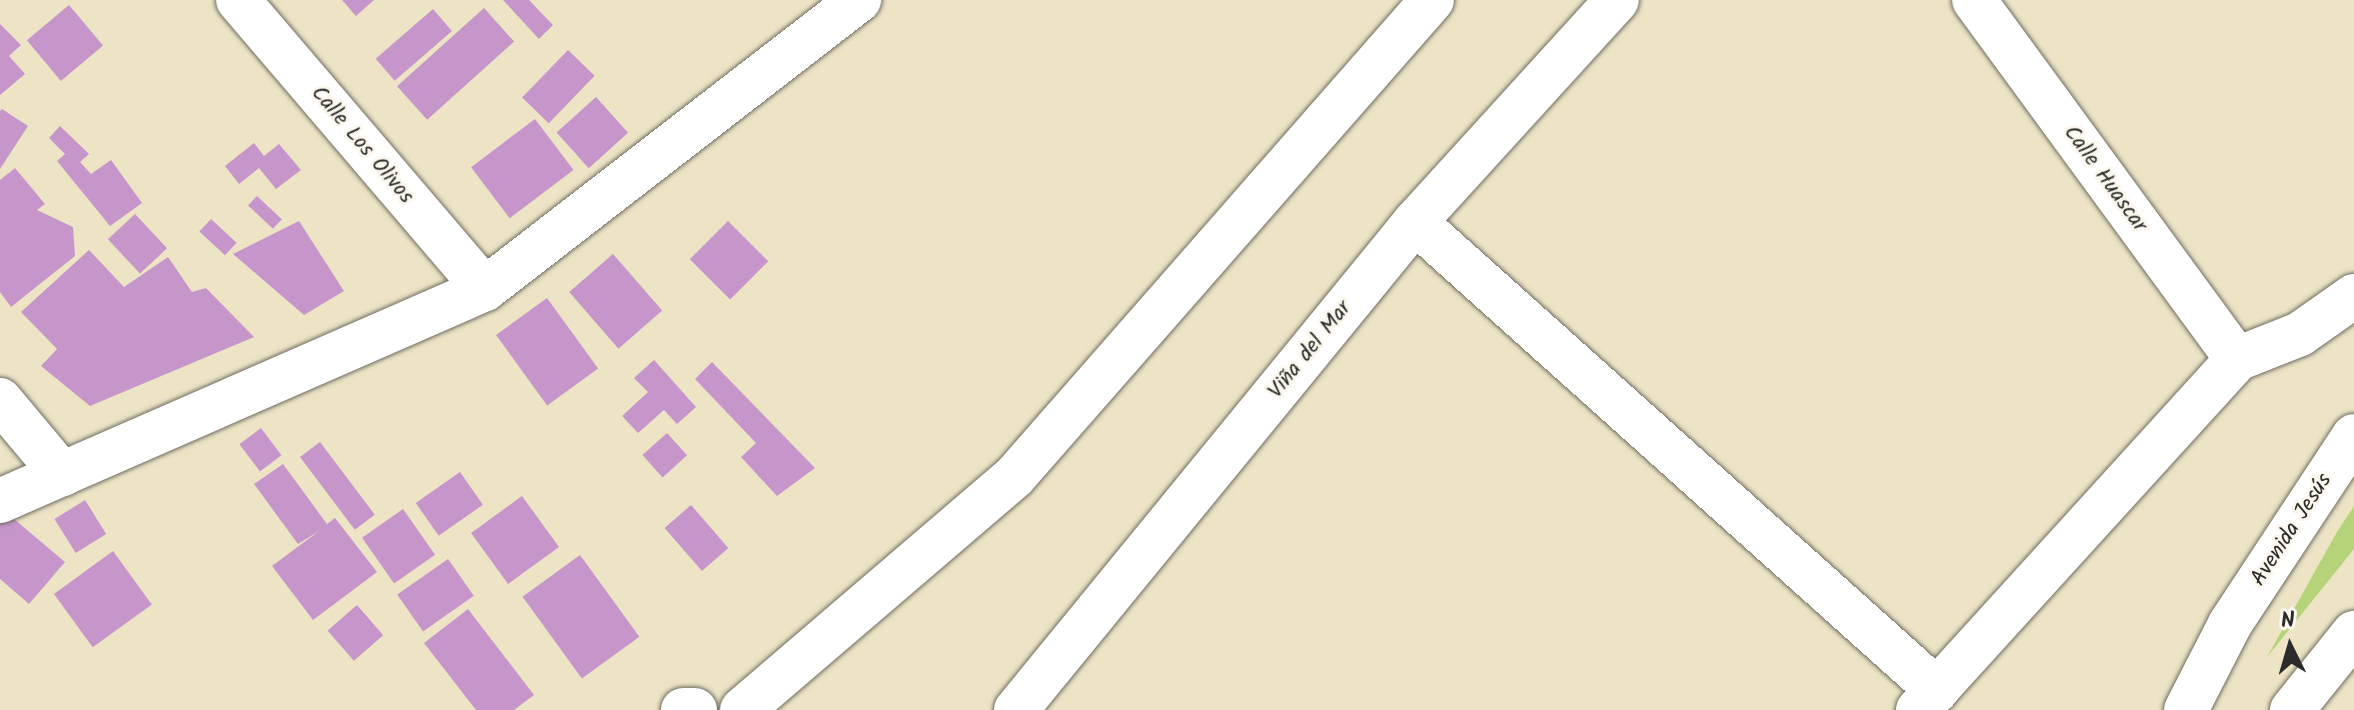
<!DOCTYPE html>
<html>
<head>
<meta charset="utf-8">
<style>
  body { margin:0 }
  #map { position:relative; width:2354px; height:710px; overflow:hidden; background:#ede4c6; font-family:Kalam,sans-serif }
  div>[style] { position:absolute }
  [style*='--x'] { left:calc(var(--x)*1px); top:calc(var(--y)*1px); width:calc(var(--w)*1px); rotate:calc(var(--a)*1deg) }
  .green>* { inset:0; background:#b5d379 }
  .building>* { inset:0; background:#c696cb; transform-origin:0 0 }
  .roads { filter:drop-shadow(0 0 2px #6f6c61) drop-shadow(0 0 2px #6f6c61) }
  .minor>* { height:44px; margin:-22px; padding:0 22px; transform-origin:22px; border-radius:22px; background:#fff }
  .tertiary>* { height:44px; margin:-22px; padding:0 22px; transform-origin:22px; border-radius:22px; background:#fff }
  .primary>* { height:44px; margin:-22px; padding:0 22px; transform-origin:22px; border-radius:22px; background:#fff }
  span { translate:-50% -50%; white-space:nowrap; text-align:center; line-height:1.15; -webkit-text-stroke:6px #fbf7ec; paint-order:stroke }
  .street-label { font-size:22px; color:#2b2b2b }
  .north { position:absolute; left:2250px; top:606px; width:80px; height:80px; -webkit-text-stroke:6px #fbf7ec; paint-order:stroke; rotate:355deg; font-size:22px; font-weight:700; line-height:32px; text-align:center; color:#2b2b2b }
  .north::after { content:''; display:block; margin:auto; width:28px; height:36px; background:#2b2b2b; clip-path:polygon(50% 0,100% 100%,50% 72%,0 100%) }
</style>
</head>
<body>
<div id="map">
  <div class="green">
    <i style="clip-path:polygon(2354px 506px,2354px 549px,2267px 657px,2337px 532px)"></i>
  </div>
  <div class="building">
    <i style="clip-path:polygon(342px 0,374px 0,356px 16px)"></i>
    <i style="clip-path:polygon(503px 0,529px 0,553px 25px,539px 39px)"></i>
    <i style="left:69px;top:5px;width:53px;height:55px;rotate:50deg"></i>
    <i style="left:484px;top:8px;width:45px;height:117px;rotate:48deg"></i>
    <i style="left:433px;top:9px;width:29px;height:76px;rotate:49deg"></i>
    <i style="clip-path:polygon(0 24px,21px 45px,9px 56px,25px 74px,0 95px)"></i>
    <i style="left:568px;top:50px;width:37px;height:66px;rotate:44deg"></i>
    <i style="left:596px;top:97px;width:48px;height:53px;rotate:48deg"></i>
    <i style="clip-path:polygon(2px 109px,28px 126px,0 169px,0 111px)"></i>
    <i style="left:535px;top:119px;width:64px;height:80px;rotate:53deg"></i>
    <i style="clip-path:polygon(60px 126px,89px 154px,80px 162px,91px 174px,111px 160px,142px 203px,110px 226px,57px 161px,65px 154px,49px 138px)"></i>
    <i style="clip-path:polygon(254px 143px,264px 156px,279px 144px,301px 170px,276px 189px,259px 168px,239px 184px,225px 166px)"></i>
    <i style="clip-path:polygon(15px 168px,45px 204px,37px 210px,73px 227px,75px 256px,11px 307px,0 292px,0 180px)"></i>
    <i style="left:257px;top:196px;width:34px;height:13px;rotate:43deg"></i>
    <i style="left:135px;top:214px;width:47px;height:37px;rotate:47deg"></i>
    <i style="left:211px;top:219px;width:35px;height:17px;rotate:43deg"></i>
    <i style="clip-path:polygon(299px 221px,344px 291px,304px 315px,233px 254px)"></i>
    <i style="left:728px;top:221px;width:57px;height:54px;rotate:45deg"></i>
    <i style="clip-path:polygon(89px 250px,124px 287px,168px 257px,192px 292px,206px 288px,254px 337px,90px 406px,41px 366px,57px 349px,21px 312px)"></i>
    <i style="left:613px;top:254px;width:75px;height:58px;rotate:49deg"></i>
    <i style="left:547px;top:298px;width:87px;height:63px;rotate:54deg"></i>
    <i style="clip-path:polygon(654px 360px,696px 407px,677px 424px,664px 410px,638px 433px,622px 416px,648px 392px,634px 378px)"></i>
    <i style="clip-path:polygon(712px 362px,815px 468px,777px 496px,741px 457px,756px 443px,695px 379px)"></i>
    <i style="left:261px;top:428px;width:34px;height:27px;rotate:53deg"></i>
    <i style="left:667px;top:433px;width:30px;height:33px;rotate:48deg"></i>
    <i style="left:320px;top:442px;width:91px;height:25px;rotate:53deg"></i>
    <i style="clip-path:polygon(283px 464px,327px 524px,335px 518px,377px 572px,313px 620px,272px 566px,319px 531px,298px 544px,254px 484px)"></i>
    <i style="left:460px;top:472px;width:40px;height:54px;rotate:55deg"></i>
    <i style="left:522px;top:496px;width:63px;height:63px;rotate:54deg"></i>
    <i style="left:85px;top:500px;width:40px;height:36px;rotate:58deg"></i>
    <i style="left:691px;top:505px;width:57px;height:35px;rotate:49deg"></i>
    <i style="left:403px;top:509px;width:56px;height:50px;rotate:55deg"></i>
    <i style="clip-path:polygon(7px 513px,65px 562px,29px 604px,0 579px,0 521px)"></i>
    <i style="left:113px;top:551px;width:66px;height:73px;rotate:54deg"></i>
    <i style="left:580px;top:555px;width:101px;height:71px;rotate:54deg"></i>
    <i style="left:448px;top:559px;width:45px;height:62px;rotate:55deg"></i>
    <i style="left:357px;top:605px;width:40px;height:39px;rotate:49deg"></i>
    <i style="clip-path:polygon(468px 609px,534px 695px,514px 710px,476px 710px,424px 643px)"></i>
  </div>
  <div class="roads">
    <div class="minor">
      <i style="--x:238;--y:0;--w:380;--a:49.5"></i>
      <i style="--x:1974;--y:0;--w:445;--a:53.8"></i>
      <i style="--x:1415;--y:222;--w:701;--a:41.88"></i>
      <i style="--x:0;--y:400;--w:97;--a:50"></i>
      <i style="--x:683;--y:710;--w:12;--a:0"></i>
      <i style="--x:742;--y:710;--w:358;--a:-40.6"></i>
      <i style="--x:1014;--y:477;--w:634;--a:-48.77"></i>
      <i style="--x:1016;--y:710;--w:630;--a:-50.73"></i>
      <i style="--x:1415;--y:222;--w:300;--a:-47.7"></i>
      <i style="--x:1918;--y:710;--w:474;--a:-47.7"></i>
      <i style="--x:2237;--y:359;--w:68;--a:-21.6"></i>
      <i style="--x:2300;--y:334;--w:66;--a:-35.1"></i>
      <i style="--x:2186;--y:710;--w:97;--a:-62.9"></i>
      <i style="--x:2230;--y:624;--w:225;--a:-56.6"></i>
    </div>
    <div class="tertiary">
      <i style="--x:0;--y:501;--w:529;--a:-23.61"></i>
      <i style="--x:485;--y:289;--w:473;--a:-37.7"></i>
    </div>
    <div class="primary">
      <i style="--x:2292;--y:710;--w:99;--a:-51.2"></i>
    </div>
  </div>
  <div class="street-label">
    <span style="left:362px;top:145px;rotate:50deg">Calle Los Olivos</span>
    <span style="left:2105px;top:179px;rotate:54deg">Calle Huascar</span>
    <span style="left:1310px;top:350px;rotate:-51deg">Viña del Mar</span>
    <span style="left:2292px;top:530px;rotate:-57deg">Avenida Jesús</span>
  </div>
  <div class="north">N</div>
</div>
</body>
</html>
